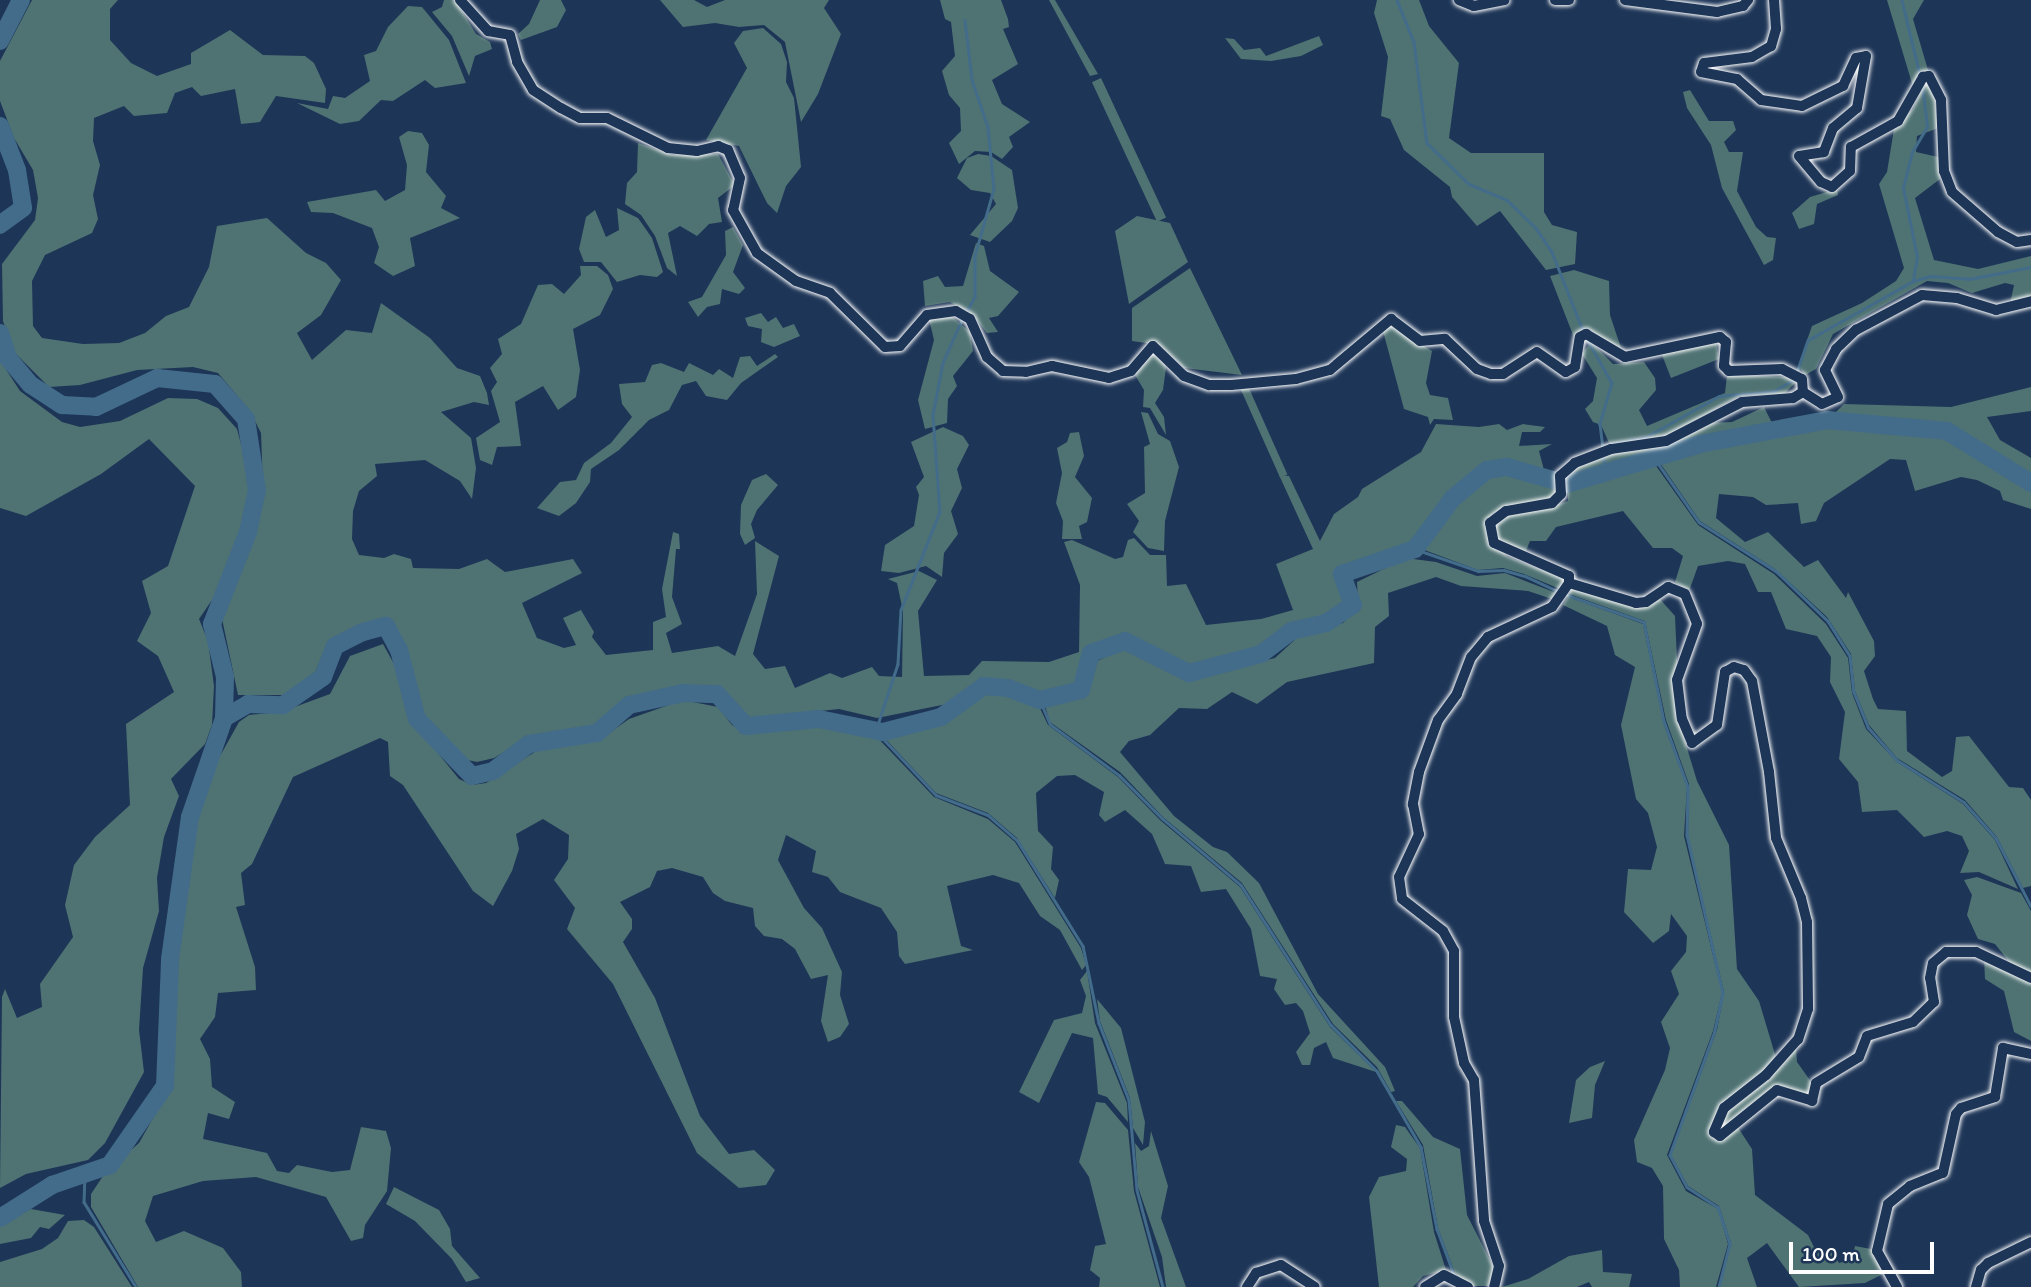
<!DOCTYPE html>
<html>
<head>
<meta charset="utf-8">
<style>
  body { margin:0 }
  #map { position:relative; width:2031px; height:1287px; overflow:hidden; background:#1d3557; font-family:Itim,sans-serif }
  div>[style] { position:absolute }
  [style*='--x'] { left:calc(var(--x)*1px); top:calc(var(--y)*1px); width:calc(var(--w)*1px); rotate:calc(var(--a)*1deg) }
  .green>* { inset:0; background:#4f7273; transform-origin:0 0 }
  .stream>* { height:2.5px; margin:-1.25px; padding:0 1.25px; transform-origin:1.25px; border-radius:1.25px; background:#436c8a }
  .river>* { height:18px; margin:-9px; padding:0 9px; transform-origin:9px; border-radius:9px; background:#436c8a }
  .roads { filter:drop-shadow(0 0 2px #fff) drop-shadow(0 0 2px #fff) }
  .minor>* { height:10px; margin:-5px; padding:0 5px; transform-origin:5px; border-radius:5px; background:#1d3557 }
  span { translate:-50% -50%; white-space:nowrap; text-align:center; line-height:1.15; -webkit-text-stroke:5px #1d3557; paint-order:stroke }
  .scale { position:absolute; left:1789px; top:1242px; width:145px; height:32px; box-sizing:border-box; border:4px solid #fff; border-top:0; padding-left:9px; font-size:21px; line-height:24px; white-space:nowrap; color:#fff; -webkit-text-stroke:5px #1d3557; paint-order:stroke }
</style>
</head>
<body>
<div id="map">
  <div class="green">
    <i style="clip-path:polygon(32px 0,118px 0,110px 9px,110px 40px,131px 63px,157px 76px,191px 64px,191px 53px,230px 30px,263px 55px,305px 56px,314px 63px,326px 89px,325px 103px,276px 96px,260px 122px,241px 124px,235px 89px,201px 96px,192px 87px,175px 93px,167px 113px,134px 116px,124px 106px,94px 118px,93px 141px,100px 165px,93px 195px,98px 219px,92px 233px,45px 255px,32px 281px,33px 326px,42px 338px,83px 344px,119px 343px,145px 333px,166px 316px,189px 307px,209px 267px,217px 226px,267px 218px,306px 253px,326px 263px,341px 280px,321px 315px,297px 333px,312px 360px,346px 330px,372px 333px,381px 303px,430px 338px,457px 368px,480px 376px,487px 393px,489px 405px,474px 402px,441px 412px,471px 438px,476px 468px,472px 499px,460px 481px,425px 460px,375px 464px,377px 476px,359px 491px,353px 511px,352px 539px,359px 555px,384px 558px,394px 554px,411px 559px,413px 568px,459px 569px,487px 559px,505px 572px,573px 559px,582px 573px,522px 603px,537px 638px,564px 648px,576px 645px,563px 618px,581px 610px,594px 632px,592px 637px,606px 655px,653px 650px,653px 622px,666px 617px,662px 589px,673px 532px,679px 534px,680px 549px,676px 549px,672px 597px,682px 624px,666px 633px,672px 653px,718px 646px,735px 656px,757px 594px,755px 541px,779px 556px,753px 654px,765px 669px,785px 666px,795px 688px,830px 673px,842px 678px,872px 667px,879px 676px,902px 677px,903px 611px,897px 583px,888px 579px,919px 571px,937px 580px,918px 611px,924px 676px,969px 675px,982px 661px,1049px 662px,1079px 652px,1080px 585px,1064px 542px,1072px 540px,1115px 559px,1123px 557px,1128px 540px,1134px 538px,1150px 555px,1166px 555px,1167px 586px,1186px 584px,1206px 625px,1261px 619px,1293px 610px,1276px 564px,1313px 549px,1279px 475px,1289px 476px,1320px 541px,1334px 514px,1358px 497px,1362px 489px,1421px 452px,1436px 424px,1479px 427px,1499px 424px,1507px 430px,1523px 424px,1545px 427px,1540px 432px,1522px 432px,1519px 446px,1552px 444px,1539px 451px,1544px 470px,1556px 480px,1507px 464px,1487px 467px,1451px 495px,1414px 547px,1335px 573px,1348px 602px,1324px 620px,1287px 628px,1258px 651px,1191px 666px,1138px 639px,1118px 636px,1087px 652px,1074px 683px,1039px 694px,998px 680px,980px 683px,952px 703px,877px 718px,839px 709px,747px 719px,719px 691px,679px 688px,620px 702px,591px 727px,528px 738px,494px 758px,477px 762px,458px 758px,422px 718px,401px 641px,385px 621px,374px 621px,328px 642px,314px 675px,287px 695px,238px 695px,221px 614px,252px 540px,263px 487px,261px 433px,250px 411px,218px 373px,193px 367px,137px 370px,80px 385px,49px 387px,14px 352px,3px 321px,2px 264px,35px 220px,38px 198px,33px 170px,14px 138px,0 101px,0 61px)"></i>
    <i style="clip-path:polygon(444px 0,455px 0,476px 34px,490px 42px,492px 49px,475px 56px,469px 76px,452px 36px,432px 12px,442px 7px)"></i>
    <i style="clip-path:polygon(540px 0,561px 0,566px 10px,557px 27px,521px 40px,518px 34px,529px 24px)"></i>
    <i style="clip-path:polygon(660px 0,694px 0,707px 7px,725px 0,829px 0,824px 8px,841px 34px,818px 94px,801px 122px,785px 42px,764px 25px,739px 27px,715px 23px,683px 27px)"></i>
    <i style="clip-path:polygon(940px 0,1001px 0,1008px 19px,1009px 27px,1003px 29px,1018px 64px,992px 80px,1002px 104px,1030px 122px,1009px 137px,1013px 147px,1002px 159px,991px 152px,975px 151px,959px 164px,949px 143px,961px 131px,960px 108px,949px 95px,942px 71px,955px 56px,951px 22px,945px 19px)"></i>
    <i style="clip-path:polygon(1049px 0,1055px 0,1098px 74px,1090px 76px)"></i>
    <i style="clip-path:polygon(1377px 0,1419px 0,1429px 26px,1459px 63px,1449px 138px,1471px 153px,1544px 153px,1544px 212px,1552px 225px,1577px 232px,1575px 264px,1546px 270px,1500px 211px,1477px 226px,1452px 197px,1450px 187px,1404px 150px,1390px 119px,1381px 116px,1388px 57px,1374px 13px)"></i>
    <i style="clip-path:polygon(1887px 0,1924px 0,1913px 19px,1928px 70px,1937px 81px,1927px 74px,1914px 90px)"></i>
    <i style="clip-path:polygon(408px 6px,422px 7px,449px 40px,466px 83px,435px 88px,425px 80px,393px 101px,381px 100px,359px 121px,340px 124px,297px 103px,328px 109px,333px 96px,345px 98px,370px 81px,364px 55px,376px 51px,388px 27px)"></i>
    <i style="clip-path:polygon(763px 28px,781px 44px,787px 62px,786px 82px,794px 98px,801px 167px,786px 186px,777px 213px,767px 203px,739px 146px,706px 140px,747px 68px,734px 43px,743px 31px)"></i>
    <i style="clip-path:polygon(1319px 36px,1323px 45px,1301px 56px,1271px 61px,1241px 59px,1225px 38px,1234px 39px,1244px 50px,1260px 48px,1266px 56px)"></i>
    <i style="left:1101px;top:78px;width:154px;height:10px;rotate:65deg"></i>
    <i style="clip-path:polygon(1924px 85px,1930px 85px,1934px 95px,1938px 128px,1917px 136px,1916px 152px,1938px 157px,1940px 179px,1915px 198px,1934px 260px,1978px 269px,2031px 256px,2031px 296px,2010px 304px,2014px 285px,2005px 283px,1972px 293px,1948px 283px,1927px 281px,1833px 334px,1816px 369px,1805px 375px,1798px 366px,1812px 326px,1862px 303px,1896px 281px,1904px 268px,1879px 184px,1887px 172px,1894px 129px,1913px 109px)"></i>
    <i style="clip-path:polygon(1690px 90px,1709px 121px,1733px 121px,1736px 130px,1724px 142px,1729px 152px,1743px 152px,1737px 191px,1756px 227px,1767px 237px,1776px 238px,1773px 260px,1764px 265px,1722px 188px,1711px 145px,1687px 108px,1683px 92px)"></i>
    <i style="clip-path:polygon(408px 131px,422px 133px,429px 145px,426px 172px,446px 196px,441px 208px,460px 218px,410px 238px,415px 266px,393px 276px,374px 263px,379px 247px,372px 228px,333px 213px,311px 212px,307px 202px,376px 190px,385px 201px,405px 190px,407px 165px,399px 137px)"></i>
    <i style="clip-path:polygon(638px 143px,672px 155px,718px 154px,735px 185px,718px 198px,722px 222px,709px 224px,697px 236px,680px 226px,668px 233px,677px 276px,667px 268px,655px 236px,641px 215px,625px 204px,627px 183px,637px 172px)"></i>
    <i style="clip-path:polygon(978px 154px,991px 156px,1012px 170px,1018px 208px,1012px 221px,990px 242px,970px 235px,996px 204px,990px 193px,971px 190px,957px 178px,967px 158px)"></i>
    <i style="clip-path:polygon(1837px 189px,1838px 195px,1817px 204px,1814px 224px,1799px 229px,1792px 213px,1810px 197px)"></i>
    <i style="clip-path:polygon(617px 208px,638px 218px,652px 238px,663px 272px,657px 277px,640px 275px,617px 282px,601px 262px,584px 262px,579px 249px,586px 217px,595px 210px,606px 237px,619px 230px)"></i>
    <i style="clip-path:polygon(1137px 216px,1170px 223px,1188px 262px,1129px 304px,1115px 231px)"></i>
    <i style="clip-path:polygon(733px 227px,743px 245px,733px 272px,745px 288px,739px 294px,722px 289px,720px 304px,707px 307px,698px 317px,688px 302px,702px 297px,726px 255px,725px 231px)"></i>
    <i style="clip-path:polygon(976px 243px,984px 246px,990px 271px,1019px 292px,998px 316px,989px 318px,998px 332px,987px 333px,973px 315px,950px 302px,925px 306px,923px 281px,938px 276px,945px 287px,963px 286px)"></i>
    <i style="clip-path:polygon(580px 266px,597px 266px,608px 275px,613px 289px,600px 315px,573px 329px,580px 370px,576px 397px,558px 410px,543px 386px,515px 402px,521px 446px,497px 447px,492px 465px,480px 460px,476px 438px,500px 422px,491px 391px,497px 382px,490px 368px,502px 354px,498px 339px,521px 324px,538px 285px,552px 284px,564px 294px,581px 275px)"></i>
    <i style="clip-path:polygon(1190px 268px,1242px 375px,1184px 368px,1160px 345px,1132px 341px,1132px 308px)"></i>
    <i style="clip-path:polygon(1574px 270px,1609px 281px,1610px 315px,1622px 351px,1589px 329px,1575px 340px,1550px 276px)"></i>
    <i style="clip-path:polygon(761px 313px,768px 322px,776px 317px,783px 328px,794px 324px,800px 336px,774px 347px,761px 342px,762px 329px,748px 326px,745px 318px)"></i>
    <i style="clip-path:polygon(951px 316px,970px 332px,973px 351px,953px 376px,957px 386px,948px 399px,947px 423px,925px 429px,918px 400px,934px 340px,929px 319px)"></i>
    <i style="clip-path:polygon(1389px 325px,1432px 351px,1426px 383px,1430px 395px,1448px 398px,1453px 420px,1434px 419px,1430px 425px,1428px 417px,1404px 409px,1383px 331px)"></i>
    <i style="clip-path:polygon(1591px 342px,1613px 364px,1644px 362px,1655px 378px,1656px 390px,1639px 410px,1647px 426px,1725px 393px,1727px 375px,1789px 377px,1795px 383px,1784px 394px,1741px 395px,1668px 435px,1610px 445px,1601px 425px,1593px 422px,1585px 409px,1593px 401px,1597px 378px,1582px 354px)"></i>
    <i style="clip-path:polygon(1716px 342px,1719px 359px,1671px 378px,1662px 355px,1676px 347px)"></i>
    <i style="clip-path:polygon(1154px 351px,1162px 356px,1166px 368px,1163px 390px,1155px 403px,1164px 417px,1166px 435px,1150px 408px,1143px 407px,1144px 390px,1135px 375px)"></i>
    <i style="clip-path:polygon(775px 354px,778px 357px,741px 383px,727px 400px,706px 396px,696px 381px,682px 385px,669px 410px,649px 420px,619px 450px,591px 469px,590px 482px,576px 503px,559px 516px,537px 508px,560px 482px,576px 480px,584px 463px,611px 443px,632px 417px,622px 404px,619px 384px,645px 382px,652px 365px,661px 363px,684px 372px,689px 363px,713px 375px,719px 369px,733px 378px,740px 357px,750px 356px,757px 366px)"></i>
    <i style="clip-path:polygon(0 360px,20px 391px,62px 422px,80px 427px,120px 421px,168px 398px,197px 399px,218px 408px,237px 429px,250px 478px,246px 523px,225px 581px,199px 619px,208px 641px,214px 686px,212px 725px,205px 744px,171px 779px,179px 796px,164px 837px,157px 878px,159px 911px,143px 968px,139px 1030px,144px 1072px,105px 1143px,88px 1160px,26px 1174px,0 1188px,2px 997px,5px 989px,17px 1018px,42px 1007px,40px 984px,73px 937px,65px 905px,74px 865px,95px 837px,130px 805px,126px 724px,174px 692px,158px 656px,137px 641px,151px 613px,142px 581px,168px 566px,195px 486px,149px 439px,101px 474px,26px 516px,0 508px)"></i>
    <i style="left:1248px;top:386px;width:97px;height:8px;rotate:66deg"></i>
    <i style="clip-path:polygon(2031px 387px,2031px 411px,1987px 417px,2000px 440px,2031px 458px,2031px 479px,1947px 429px,1835px 418px,1698px 442px,1570px 481px,1566px 478px,1570px 470px,1612px 452px,1647px 446px,1708px 423px,1732px 422px,1764px 407px,1772px 423px,1835px 413px,1844px 404px,1951px 407px)"></i>
    <i style="clip-path:polygon(1141px 412px,1148px 413px,1158px 434px,1170px 441px,1179px 467px,1165px 521px,1164px 551px,1148px 548px,1133px 532px,1139px 521px,1127px 504px,1145px 493px,1144px 447px,1150px 444px)"></i>
    <i style="clip-path:polygon(1827px 422px,1947px 433px,2031px 485px,2031px 509px,2003px 500px,2000px 491px,1977px 480px,1961px 477px,1915px 491px,1906px 460px,1890px 459px,1824px 503px,1816px 521px,1801px 524px,1798px 503px,1766px 505px,1753px 497px,1719px 494px,1716px 518px,1745px 542px,1768px 532px,1804px 567px,1818px 560px,1846px 598px,1848px 592px,1874px 641px,1875px 656px,1864px 671px,1873px 699px,1878px 709px,1906px 711px,1907px 751px,1942px 777px,1952px 771px,1956px 737px,1969px 736px,2009px 787px,2023px 788px,2031px 800px,2031px 886px,2023px 888px,1997px 837px,1965px 800px,1897px 758px,1869px 725px,1855px 691px,1851px 654px,1827px 617px,1775px 569px,1700px 521px,1658px 460px,1701px 446px)"></i>
    <i style="clip-path:polygon(943px 427px,963px 436px,969px 445px,957px 469px,962px 488px,951px 511px,958px 534px,944px 553px,942px 577px,926px 566px,899px 573px,881px 571px,885px 545px,914px 526px,919px 495px,916px 487px,924px 477px,911px 442px)"></i>
    <i style="clip-path:polygon(1079px 432px,1084px 456px,1075px 477px,1092px 498px,1087px 522px,1079px 526px,1082px 539px,1062px 539px,1063px 521px,1056px 503px,1062px 473px,1057px 448px,1067px 442px,1070px 433px)"></i>
    <i style="clip-path:polygon(1654px 463px,1698px 525px,1774px 574px,1826px 624px,1848px 658px,1852px 693px,1866px 729px,1897px 762px,1963px 804px,1995px 840px,2018px 889px,1979px 872px,1960px 873px,1969px 851px,1962px 836px,1947px 831px,1924px 837px,1897px 810px,1862px 812px,1858px 782px,1839px 759px,1845px 712px,1830px 682px,1831px 657px,1817px 636px,1786px 629px,1771px 592px,1758px 592px,1745px 564px,1728px 561px,1698px 566px,1689px 591px,1675px 582px,1683px 556px,1672px 548px,1653px 548px,1623px 511px,1556px 527px,1546px 541px,1530px 541px,1524px 556px,1495px 541px,1493px 521px,1498px 515px,1541px 510px,1568px 501px,1568px 487px)"></i>
    <i style="clip-path:polygon(1507px 469px,1557px 486px,1557px 496px,1550px 502px,1493px 513px,1486px 529px,1489px 540px,1508px 557px,1564px 579px,1560px 589px,1524px 574px,1503px 568px,1478px 570px,1419px 548px,1473px 484px,1490px 471px)"></i>
    <i style="clip-path:polygon(766px 474px,778px 485px,757px 510px,751px 524px,755px 538px,745px 545px,740px 534px,741px 505px,752px 480px)"></i>
    <i style="clip-path:polygon(1406px 558px,1436px 562px,1477px 576px,1505px 573px,1559px 594px,1555px 600px,1528px 591px,1461px 586px,1436px 577px,1388px 593px,1389px 616px,1375px 627px,1374px 663px,1287px 682px,1257px 704px,1232px 692px,1207px 709px,1179px 708px,1150px 735px,1129px 741px,1120px 752px,1174px 816px,1213px 847px,1227px 852px,1259px 883px,1318px 994px,1385px 1067px,1395px 1091px,1391px 1092px,1377px 1067px,1333px 1024px,1242px 883px,1163px 817px,1120px 772px,1050px 722px,1044px 703px,1083px 694px,1095px 662px,1127px 647px,1190px 678px,1275px 658px,1300px 635px,1343px 623px,1358px 605px,1357px 582px)"></i>
    <i style="clip-path:polygon(1573px 587px,1628px 606px,1659px 598px,1675px 616px,1680px 725px,1697px 781px,1729px 845px,1737px 969px,1759px 1001px,1777px 1061px,1747px 1085px,1712px 1132px,1735px 1123px,1752px 1149px,1755px 1195px,1808px 1235px,1815px 1249px,1832px 1252px,1839px 1263px,1852px 1259px,1855px 1246px,1871px 1249px,1887px 1272px,1865px 1283px,1799px 1287px,1767px 1243px,1747px 1258px,1757px 1287px,1719px 1287px,1731px 1243px,1719px 1206px,1688px 1186px,1671px 1155px,1717px 1030px,1724px 992px,1688px 836px,1689px 784px,1666px 720px,1645px 621px,1569px 594px)"></i>
    <i style="clip-path:polygon(1568px 597px,1643px 624px,1664px 725px,1687px 787px,1684px 836px,1722px 993px,1713px 1031px,1667px 1155px,1686px 1191px,1718px 1209px,1728px 1244px,1716px 1287px,1680px 1287px,1679px 1270px,1664px 1239px,1663px 1186px,1652px 1168px,1637px 1162px,1634px 1140px,1665px 1070px,1670px 1048px,1661px 1022px,1679px 994px,1671px 971px,1686px 952px,1687px 936px,1671px 914px,1669px 931px,1653px 943px,1624px 912px,1628px 869px,1651px 870px,1657px 847px,1648px 813px,1636px 799px,1621px 725px,1635px 667px,1615px 655px,1607px 626px,1563px 605px)"></i>
    <i style="clip-path:polygon(383px 644px,399px 673px,415px 725px,459px 779px,472px 785px,486px 783px,541px 748px,598px 741px,629px 719px,683px 700px,718px 707px,732px 725px,746px 733px,821px 722px,874px 734px,934px 797px,988px 819px,1015px 842px,1081px 948px,1086px 965px,1082px 970px,1060px 930px,1040px 916px,1019px 883px,993px 875px,947px 886px,961px 946px,973px 950px,905px 964px,899px 956px,897px 932px,881px 908px,840px 892px,828px 877px,812px 872px,816px 851px,786px 835px,778px 860px,804px 908px,822px 928px,842px 972px,840px 995px,849px 1024px,840px 1037px,828px 1042px,821px 1021px,828px 975px,811px 979px,795px 949px,782px 939px,764px 936px,755px 926px,753px 908px,725px 901px,713px 893px,703px 877px,672px 868px,657px 871px,650px 887px,620px 902px,632px 919px,632px 929px,623px 942px,655px 998px,700px 1116px,729px 1154px,754px 1150px,775px 1170px,766px 1185px,739px 1188px,697px 1153px,613px 984px,567px 929px,575px 908px,554px 880px,568px 859px,569px 835px,543px 819px,516px 834px,519px 849px,512px 871px,493px 906px,473px 891px,403px 785px,390px 776px,388px 742px,380px 738px,293px 777px,252px 864px,241px 873px,245px 905px,236px 907px,255px 967px,256px 990px,218px 993px,215px 1017px,200px 1039px,210px 1059px,212px 1087px,235px 1102px,229px 1119px,208px 1113px,203px 1139px,267px 1153px,277px 1171px,289px 1173px,297px 1165px,332px 1172px,350px 1170px,361px 1127px,386px 1131px,391px 1148px,387px 1191px,365px 1225px,363px 1238px,351px 1241px,326px 1197px,256px 1177px,203px 1181px,153px 1196px,145px 1221px,156px 1242px,184px 1231px,223px 1248px,241px 1272px,242px 1287px,138px 1287px,91px 1207px,91px 1194px,105px 1173px,139px 1143px,171px 1086px,175px 978px,195px 812px,210px 774px,239px 722px,249px 715px,281px 712px,330px 694px,350px 656px)"></i>
    <i style="clip-path:polygon(1003px 690px,1038px 704px,1048px 725px,1118px 777px,1160px 820px,1240px 887px,1330px 1027px,1376px 1072px,1333px 1058px,1326px 1042px,1314px 1048px,1310px 1065px,1302px 1065px,1296px 1052px,1310px 1033px,1303px 1011px,1296px 1003px,1285px 1005px,1274px 989px,1277px 979px,1260px 976px,1251px 929px,1226px 889px,1201px 892px,1191px 866px,1165px 864px,1152px 834px,1125px 810px,1105px 822px,1099px 815px,1104px 792px,1075px 775px,1057px 776px,1036px 793px,1038px 831px,1053px 847px,1051px 869px,1059px 880px,1055px 898px,1017px 838px,988px 813px,936px 793px,879px 732px,943px 719px,986px 691px)"></i>
    <i style="clip-path:polygon(1977px 877px,2021px 893px,2031px 911px,2031px 975px,2010px 963px,1995px 944px,1978px 939px,1967px 915px,1972px 895px,1964px 880px)"></i>
    <i style="clip-path:polygon(1984px 958px,2031px 983px,2031px 1041px,2014px 1032px,2004px 991px,1985px 979px)"></i>
    <i style="clip-path:polygon(1087px 971px,1095px 1023px,1127px 1103px,1128px 1122px,1107px 1097px,1098px 1094px,1093px 1038px,1072px 1033px,1039px 1103px,1019px 1092px,1054px 1020px,1082px 1013px,1086px 996px,1080px 980px)"></i>
    <i style="clip-path:polygon(1097px 999px,1121px 1028px,1145px 1122px,1143px 1145px,1133px 1128px,1130px 1098px,1100px 1021px)"></i>
    <i style="clip-path:polygon(1796px 1048px,1797px 1062px,1812px 1083px,1810px 1098px,1778px 1088px,1721px 1132px,1719px 1118px)"></i>
    <i style="clip-path:polygon(1605px 1061px,1595px 1085px,1592px 1118px,1569px 1123px,1576px 1080px,1590px 1067px)"></i>
    <i style="clip-path:polygon(1396px 1101px,1402px 1101px,1433px 1137px,1460px 1149px,1467px 1215px,1495px 1270px,1488px 1286px,1471px 1286px,1455px 1273px,1438px 1228px,1423px 1145px)"></i>
    <i style="clip-path:polygon(1096px 1102px,1105px 1103px,1128px 1130px,1134px 1191px,1160px 1287px,1099px 1287px,1100px 1278px,1090px 1270px,1095px 1246px,1106px 1244px,1089px 1177px,1079px 1162px)"></i>
    <i style="clip-path:polygon(1396px 1125px,1405px 1127px,1420px 1148px,1434px 1232px,1446px 1270px,1423px 1276px,1413px 1287px,1379px 1287px,1369px 1197px,1379px 1177px,1406px 1171px,1407px 1159px,1391px 1147px)"></i>
    <i style="clip-path:polygon(1151px 1131px,1168px 1186px,1161px 1218px,1186px 1287px,1166px 1287px,1162px 1257px,1138px 1187px,1135px 1143px,1141px 1151px,1149px 1146px)"></i>
    <i style="clip-path:polygon(394px 1187px,439px 1210px,450px 1229px,452px 1246px,480px 1278px,466px 1282px,452px 1259px,415px 1221px,386px 1204px)"></i>
    <i style="clip-path:polygon(31px 1209px,65px 1215px,49px 1229px,40px 1227px,31px 1238px,0 1244px,0 1224px)"></i>
    <i style="clip-path:polygon(84px 1220px,94px 1227px,132px 1287px,0 1287px,0 1262px,42px 1249px,58px 1238px,68px 1221px)"></i>
    <i style="clip-path:polygon(1602px 1250px,1603px 1272px,1632px 1274px,1629px 1287px,1592px 1287px,1589px 1282px,1577px 1287px,1502px 1287px,1528px 1279px,1569px 1256px)"></i>
  </div>
  <div class="stream">
    <i style="--x:1397;--y:0;--w:45;--a:68"></i>
    <i style="--x:1414;--y:42;--w:102;--a:82.7"></i>
    <i style="--x:1427;--y:143;--w:59;--a:44.3"></i>
    <i style="--x:1469;--y:184;--w:41;--a:22.8"></i>
    <i style="--x:1507;--y:200;--w:40;--a:44"></i>
    <i style="--x:1536;--y:228;--w:29;--a:56"></i>
    <i style="--x:1552;--y:252;--w:87;--a:68.4"></i>
    <i style="--x:1902;--y:0;--w:77;--a:76.5"></i>
    <i style="--x:965;--y:20;--w:60;--a:83.3"></i>
    <i style="--x:972;--y:80;--w:50;--a:71.2"></i>
    <i style="--x:988;--y:127;--w:62;--a:84.5"></i>
    <i style="--x:994;--y:189;--w:70;--a:105.8"></i>
    <i style="--x:975;--y:256;--w:41;--a:90"></i>
    <i style="--x:975;--y:297;--w:18;--a:119"></i>
    <i style="--x:1913;--y:280;--w:23;--a:-80"></i>
    <i style="--x:1917;--y:257;--w:70;--a:-101.5"></i>
    <i style="--x:1903;--y:188;--w:37;--a:-76"></i>
    <i style="--x:1912;--y:152;--w:29;--a:-59"></i>
    <i style="--x:1927;--y:127;--w:42;--a:-96.8"></i>
    <i style="--x:963;--y:318;--w:49;--a:114"></i>
    <i style="--x:943;--y:363;--w:53;--a:100.9"></i>
    <i style="--x:933;--y:415;--w:97;--a:85.9"></i>
    <i style="--x:940;--y:512;--w:105;--a:111.7"></i>
    <i style="--x:901;--y:610;--w:54;--a:93.2"></i>
    <i style="--x:898;--y:664;--w:71;--a:108.2"></i>
    <i style="--x:876;--y:731;--w:88;--a:46.8"></i>
    <i style="--x:936;--y:795;--w:56;--a:21"></i>
    <i style="--x:988;--y:815;--w:38;--a:41"></i>
    <i style="--x:1017;--y:840;--w:125;--a:58.1"></i>
    <i style="--x:1083;--y:946;--w:79;--a:78.3"></i>
    <i style="--x:1099;--y:1023;--w:83;--a:68.7"></i>
    <i style="--x:1129;--y:1100;--w:90;--a:84.9"></i>
    <i style="--x:1137;--y:1190;--w:100;--a:75"></i>
    <i style="--x:1587;--y:339;--w:51;--a:60.4"></i>
    <i style="--x:1612;--y:383;--w:43;--a:106.3"></i>
    <i style="--x:1600;--y:424;--w:25;--a:83"></i>
    <i style="--x:1796;--y:374;--w:36;--a:-71"></i>
    <i style="--x:1808;--y:340;--w:120;--a:-29.3"></i>
    <i style="--x:1913;--y:281;--w:18;--a:-16"></i>
    <i style="--x:1930;--y:276;--w:39;--a:4"></i>
    <i style="--x:1969;--y:279;--w:63;--a:-11"></i>
    <i style="--x:1602;--y:446;--w:47;--a:-12.3"></i>
    <i style="--x:1648;--y:436;--w:81;--a:-29.4"></i>
    <i style="--x:1719;--y:396;--w:55;--a:-5.2"></i>
    <i style="--x:1774;--y:391;--w:22;--a:-30"></i>
    <i style="--x:1603;--y:456;--w:17;--a:80"></i>
    <i style="--x:1655;--y:459;--w:77;--a:55.1"></i>
    <i style="--x:1699;--y:522;--w:91;--a:32.5"></i>
    <i style="--x:1776;--y:571;--w:72;--a:43.9"></i>
    <i style="--x:1828;--y:621;--w:41;--a:57.8"></i>
    <i style="--x:1850;--y:656;--w:36;--a:84"></i>
    <i style="--x:1854;--y:692;--w:38;--a:68"></i>
    <i style="--x:1868;--y:727;--w:44;--a:48.7"></i>
    <i style="--x:1897;--y:760;--w:79;--a:32.1"></i>
    <i style="--x:1964;--y:802;--w:48;--a:48.4"></i>
    <i style="--x:1996;--y:838;--w:76;--a:62.8"></i>
    <i style="--x:1415;--y:549;--w:67;--a:19.2"></i>
    <i style="--x:1478;--y:571;--w:26;--a:-2"></i>
    <i style="--x:1504;--y:570;--w:22;--a:16"></i>
    <i style="--x:1525;--y:576;--w:35;--a:25"></i>
    <i style="--x:1567;--y:595;--w:82;--a:19.3"></i>
    <i style="--x:1644;--y:622;--w:101;--a:78.6"></i>
    <i style="--x:1664;--y:721;--w:70;--a:70"></i>
    <i style="--x:1688;--y:787;--w:48;--a:91.2"></i>
    <i style="--x:1687;--y:835;--w:162;--a:77.2"></i>
    <i style="--x:1723;--y:993;--w:39;--a:102"></i>
    <i style="--x:1715;--y:1031;--w:132;--a:109.9"></i>
    <i style="--x:1670;--y:1155;--w:36;--a:62"></i>
    <i style="--x:1687;--y:1187;--w:37;--a:33"></i>
    <i style="--x:1718;--y:1207;--w:39;--a:72"></i>
    <i style="--x:1730;--y:1244;--w:44;--a:104.3"></i>
    <i style="--x:1040;--y:700;--w:26;--a:67"></i>
    <i style="--x:1050;--y:724;--w:86;--a:36.5"></i>
    <i style="--x:1119;--y:775;--w:62;--a:45"></i>
    <i style="--x:1163;--y:819;--w:102;--a:40.2"></i>
    <i style="--x:1241;--y:885;--w:166;--a:57.3"></i>
    <i style="--x:1331;--y:1025;--w:65;--a:45"></i>
    <i style="--x:1377;--y:1071;--w:88;--a:59.9"></i>
    <i style="--x:1421;--y:1147;--w:84;--a:79"></i>
    <i style="--x:1437;--y:1229;--w:51;--a:69.4"></i>
    <i style="--x:85;--y:1174;--w:28;--a:92"></i>
    <i style="--x:84;--y:1202;--w:100;--a:58.5"></i>
  </div>
  <div class="river">
    <i style="--x:0;--y:41;--w:46;--a:-62.9"></i>
    <i style="--x:0;--y:126;--w:47;--a:68.9"></i>
    <i style="--x:17;--y:170;--w:38;--a:81"></i>
    <i style="--x:23;--y:208;--w:29;--a:144"></i>
    <i style="--x:0;--y:333;--w:26;--a:72"></i>
    <i style="--x:8;--y:358;--w:35;--a:50"></i>
    <i style="--x:31;--y:385;--w:37;--a:33"></i>
    <i style="--x:62;--y:405;--w:34;--a:3"></i>
    <i style="--x:96;--y:407;--w:68;--a:-25.4"></i>
    <i style="--x:157;--y:378;--w:58;--a:5.9"></i>
    <i style="--x:215;--y:384;--w:47;--a:48.5"></i>
    <i style="--x:246;--y:419;--w:72;--a:81.2"></i>
    <i style="--x:257;--y:490;--w:43;--a:102.1"></i>
    <i style="--x:248;--y:532;--w:99;--a:111.4"></i>
    <i style="--x:212;--y:624;--w:55;--a:76.2"></i>
    <i style="--x:225;--y:677;--w:41;--a:91.4"></i>
    <i style="--x:0;--y:1218;--w:62;--a:-32.4"></i>
    <i style="--x:52;--y:1185;--w:61;--a:-19"></i>
    <i style="--x:110;--y:1165;--w:96;--a:-55.2"></i>
    <i style="--x:165;--y:1086;--w:127;--a:-87.7"></i>
    <i style="--x:170;--y:959;--w:143;--a:-82"></i>
    <i style="--x:190;--y:817;--w:105;--a:-71"></i>
    <i style="--x:224;--y:718;--w:28;--a:-30"></i>
    <i style="--x:248;--y:704;--w:35;--a:2"></i>
    <i style="--x:283;--y:705;--w:49;--a:-35"></i>
    <i style="--x:323;--y:677;--w:33;--a:-69"></i>
    <i style="--x:335;--y:646;--w:31;--a:-27"></i>
    <i style="--x:363;--y:632;--w:24;--a:-15"></i>
    <i style="--x:386;--y:626;--w:27;--a:62"></i>
    <i style="--x:399;--y:650;--w:71;--a:75.4"></i>
    <i style="--x:417;--y:719;--w:79;--a:46"></i>
    <i style="--x:472;--y:776;--w:22;--a:-13"></i>
    <i style="--x:493;--y:771;--w:45;--a:-36.9"></i>
    <i style="--x:529;--y:744;--w:69;--a:-9.2"></i>
    <i style="--x:597;--y:733;--w:43;--a:-41.2"></i>
    <i style="--x:629;--y:705;--w:55;--a:-12.5"></i>
    <i style="--x:683;--y:693;--w:34;--a:2"></i>
    <i style="--x:717;--y:694;--w:43;--a:47.8"></i>
    <i style="--x:746;--y:726;--w:73;--a:-5.5"></i>
    <i style="--x:819;--y:719;--w:65;--a:11.5"></i>
    <i style="--x:883;--y:732;--w:60;--a:-14.5"></i>
    <i style="--x:941;--y:717;--w:53;--a:-35.8"></i>
    <i style="--x:984;--y:686;--w:24;--a:5"></i>
    <i style="--x:1008;--y:688;--w:34;--a:21"></i>
    <i style="--x:1040;--y:700;--w:42;--a:-13.7"></i>
    <i style="--x:1081;--y:690;--w:38;--a:-75"></i>
    <i style="--x:1091;--y:653;--w:36;--a:-19"></i>
    <i style="--x:1125;--y:641;--w:72;--a:26.6"></i>
    <i style="--x:1189;--y:673;--w:74;--a:-14.8"></i>
    <i style="--x:1261;--y:654;--w:38;--a:-37"></i>
    <i style="--x:1291;--y:631;--w:36;--a:-13"></i>
    <i style="--x:1326;--y:623;--w:32;--a:-34"></i>
    <i style="--x:1353;--y:605;--w:33;--a:-110"></i>
    <i style="--x:1342;--y:574;--w:77;--a:-18.9"></i>
    <i style="--x:1415;--y:549;--w:64;--a:-53.3"></i>
    <i style="--x:1453;--y:498;--w:44;--a:-39.5"></i>
    <i style="--x:1487;--y:470;--w:20;--a:-9"></i>
    <i style="--x:1507;--y:467;--w:62;--a:15.8"></i>
    <i style="--x:1567;--y:484;--w:139;--a:-16.7"></i>
    <i style="--x:1700;--y:444;--w:129;--a:-10.7"></i>
    <i style="--x:1827;--y:420;--w:121;--a:5.2"></i>
    <i style="--x:1947;--y:431;--w:99;--a:31.8"></i>
  </div>
  <div class="roads">
    <div class="minor">
      <i style="--x:460;--y:0;--w:42;--a:47.9"></i>
      <i style="--x:488;--y:31;--w:22;--a:10"></i>
      <i style="--x:510;--y:35;--w:28;--a:75"></i>
      <i style="--x:517;--y:62;--w:32;--a:60"></i>
      <i style="--x:533;--y:90;--w:33;--a:33"></i>
      <i style="--x:561;--y:108;--w:21;--a:28"></i>
      <i style="--x:580;--y:118;--w:27;--a:0"></i>
      <i style="--x:607;--y:118;--w:68;--a:26.2"></i>
      <i style="--x:668;--y:148;--w:29;--a:6"></i>
      <i style="--x:697;--y:151;--w:22;--a:-13"></i>
      <i style="--x:718;--y:146;--w:11;--a:22"></i>
      <i style="--x:728;--y:150;--w:30;--a:67"></i>
      <i style="--x:740;--y:178;--w:33;--a:102"></i>
      <i style="--x:733;--y:210;--w:49;--a:60.8"></i>
      <i style="--x:757;--y:253;--w:48;--a:35.7"></i>
      <i style="--x:796;--y:281;--w:36;--a:19"></i>
      <i style="--x:830;--y:293;--w:77;--a:44.5"></i>
      <i style="--x:885;--y:347;--w:15;--a:-4"></i>
      <i style="--x:900;--y:346;--w:41;--a:-48.9"></i>
      <i style="--x:927;--y:315;--w:29;--a:-8"></i>
      <i style="--x:956;--y:311;--w:16;--a:30"></i>
      <i style="--x:970;--y:319;--w:42;--a:65.9"></i>
      <i style="--x:987;--y:357;--w:21;--a:41"></i>
      <i style="--x:1003;--y:371;--w:23;--a:2"></i>
      <i style="--x:1026;--y:372;--w:27;--a:-13"></i>
      <i style="--x:1052;--y:366;--w:58;--a:11.9"></i>
      <i style="--x:1109;--y:378;--w:23;--a:-18"></i>
      <i style="--x:1131;--y:371;--w:33;--a:-49"></i>
      <i style="--x:1153;--y:346;--w:43;--a:44.1"></i>
      <i style="--x:1184;--y:376;--w:27;--a:20"></i>
      <i style="--x:1209;--y:385;--w:22;--a:0"></i>
      <i style="--x:1231;--y:385;--w:65;--a:-5.3"></i>
      <i style="--x:1296;--y:379;--w:35;--a:-15"></i>
      <i style="--x:1330;--y:370;--w:80;--a:-39.9"></i>
      <i style="--x:1391;--y:319;--w:36;--a:37"></i>
      <i style="--x:1420;--y:341;--w:25;--a:-5"></i>
      <i style="--x:1445;--y:339;--w:44;--a:43.2"></i>
      <i style="--x:1477;--y:369;--w:15;--a:20"></i>
      <i style="--x:1491;--y:374;--w:12;--a:0"></i>
      <i style="--x:1503;--y:374;--w:40;--a:-32.9"></i>
      <i style="--x:1537;--y:352;--w:35;--a:35"></i>
      <i style="--x:1566;--y:372;--w:10;--a:-29"></i>
      <i style="--x:1575;--y:367;--w:30;--a:-81"></i>
      <i style="--x:1580;--y:337;--w:7;--a:-27"></i>
      <i style="--x:1586;--y:334;--w:45;--a:30.5"></i>
      <i style="--x:1625;--y:357;--w:97;--a:-11.9"></i>
      <i style="--x:1720;--y:337;--w:8;--a:40"></i>
      <i style="--x:1726;--y:342;--w:24;--a:95"></i>
      <i style="--x:1724;--y:366;--w:7;--a:45"></i>
      <i style="--x:1729;--y:371;--w:53;--a:-2.2"></i>
      <i style="--x:1782;--y:369;--w:22;--a:27"></i>
      <i style="--x:1802;--y:379;--w:13;--a:86"></i>
      <i style="--x:1803;--y:392;--w:12;--a:149"></i>
      <i style="--x:1793;--y:398;--w:51;--a:175.5"></i>
      <i style="--x:1742;--y:402;--w:85;--a:152.8"></i>
      <i style="--x:1666;--y:441;--w:56;--a:171.7"></i>
      <i style="--x:1611;--y:449;--w:39;--a:159"></i>
      <i style="--x:1575;--y:463;--w:20;--a:139"></i>
      <i style="--x:1560;--y:476;--w:18;--a:87"></i>
      <i style="--x:1561;--y:494;--w:13;--a:135"></i>
      <i style="--x:1552;--y:503;--w:47;--a:170.1"></i>
      <i style="--x:1506;--y:511;--w:20;--a:143"></i>
      <i style="--x:1490;--y:523;--w:20;--a:79"></i>
      <i style="--x:1494;--y:543;--w:82;--a:23.7"></i>
      <i style="--x:1569;--y:576;--w:7;--a:90"></i>
      <i style="--x:1569;--y:583;--w:29;--a:125"></i>
      <i style="--x:1552;--y:607;--w:71;--a:154.9"></i>
      <i style="--x:1488;--y:637;--w:26;--a:130"></i>
      <i style="--x:1471;--y:657;--w:40;--a:111"></i>
      <i style="--x:1457;--y:694;--w:32;--a:126"></i>
      <i style="--x:1438;--y:720;--w:55;--a:110.1"></i>
      <i style="--x:1419;--y:772;--w:33;--a:101"></i>
      <i style="--x:1413;--y:804;--w:31;--a:79"></i>
      <i style="--x:1419;--y:834;--w:47;--a:114.9"></i>
      <i style="--x:1399;--y:877;--w:22;--a:82"></i>
      <i style="--x:1402;--y:899;--w:52;--a:38"></i>
      <i style="--x:1443;--y:931;--w:23;--a:61"></i>
      <i style="--x:1454;--y:951;--w:66;--a:90"></i>
      <i style="--x:1454;--y:1017;--w:47;--a:77.7"></i>
      <i style="--x:1464;--y:1063;--w:20;--a:60"></i>
      <i style="--x:1474;--y:1080;--w:141;--a:85.9"></i>
      <i style="--x:1484;--y:1221;--w:47;--a:71.6"></i>
      <i style="--x:1499;--y:1266;--w:22;--a:103"></i>
      <i style="--x:1459;--y:0;--w:16;--a:22"></i>
      <i style="--x:1474;--y:6;--w:31;--a:-11"></i>
      <i style="--x:1555;--y:0;--w:14;--a:0"></i>
      <i style="--x:1625;--y:0;--w:93;--a:7.4"></i>
      <i style="--x:1717;--y:12;--w:27;--a:-13"></i>
      <i style="--x:1743;--y:6;--w:8;--a:-50"></i>
      <i style="--x:1774;--y:0;--w:29;--a:86"></i>
      <i style="--x:1776;--y:29;--w:18;--a:106"></i>
      <i style="--x:1771;--y:46;--w:22;--a:150"></i>
      <i style="--x:1752;--y:57;--w:48;--a:172.9"></i>
      <i style="--x:1704;--y:63;--w:9;--a:108"></i>
      <i style="--x:1701;--y:72;--w:37;--a:11"></i>
      <i style="--x:1737;--y:79;--w:32;--a:41"></i>
      <i style="--x:1761;--y:100;--w:41;--a:8.3"></i>
      <i style="--x:1802;--y:106;--w:46;--a:-26"></i>
      <i style="--x:1843;--y:86;--w:31;--a:-65"></i>
      <i style="--x:1856;--y:58;--w:10;--a:-11"></i>
      <i style="--x:1866;--y:56;--w:53;--a:99.8"></i>
      <i style="--x:1857;--y:108;--w:31;--a:140"></i>
      <i style="--x:1833;--y:128;--w:26;--a:111"></i>
      <i style="--x:1824;--y:152;--w:25;--a:171"></i>
      <i style="--x:1799;--y:156;--w:34;--a:50"></i>
      <i style="--x:1821;--y:182;--w:12;--a:24"></i>
      <i style="--x:1832;--y:187;--w:24;--a:-42"></i>
      <i style="--x:1850;--y:171;--w:24;--a:-88"></i>
      <i style="--x:1851;--y:147;--w:54;--a:-29"></i>
      <i style="--x:1898;--y:121;--w:51;--a:-60.4"></i>
      <i style="--x:1923;--y:77;--w:6;--a:-9"></i>
      <i style="--x:1929;--y:76;--w:27;--a:63"></i>
      <i style="--x:1941;--y:100;--w:71;--a:87.6"></i>
      <i style="--x:1944;--y:171;--w:22;--a:69"></i>
      <i style="--x:1952;--y:192;--w:61;--a:41"></i>
      <i style="--x:1998;--y:232;--w:21;--a:28"></i>
      <i style="--x:2017;--y:242;--w:14;--a:-8"></i>
      <i style="--x:1803;--y:392;--w:22;--a:32"></i>
      <i style="--x:1822;--y:404;--w:17;--a:-24"></i>
      <i style="--x:1838;--y:397;--w:30;--a:-116"></i>
      <i style="--x:1825;--y:370;--w:24;--a:-62"></i>
      <i style="--x:1836;--y:349;--w:28;--a:-44"></i>
      <i style="--x:1856;--y:330;--w:75;--a:-27.9"></i>
      <i style="--x:1922;--y:295;--w:35;--a:5"></i>
      <i style="--x:1957;--y:298;--w:41;--a:17.1"></i>
      <i style="--x:1996;--y:310;--w:36;--a:-14"></i>
      <i style="--x:1569;--y:583;--w:70;--a:16.6"></i>
      <i style="--x:1636;--y:603;--w:10;--a:-6"></i>
      <i style="--x:1646;--y:602;--w:27;--a:-34"></i>
      <i style="--x:1668;--y:587;--w:18;--a:22"></i>
      <i style="--x:1685;--y:594;--w:32;--a:68"></i>
      <i style="--x:1697;--y:624;--w:59;--a:109.7"></i>
      <i style="--x:1677;--y:680;--w:39;--a:83"></i>
      <i style="--x:1682;--y:719;--w:26;--a:67"></i>
      <i style="--x:1692;--y:743;--w:31;--a:-36"></i>
      <i style="--x:1717;--y:725;--w:54;--a:-81.4"></i>
      <i style="--x:1725;--y:672;--w:10;--a:-29"></i>
      <i style="--x:1734;--y:667;--w:10;--a:17"></i>
      <i style="--x:1744;--y:670;--w:14;--a:54"></i>
      <i style="--x:1752;--y:681;--w:93;--a:79.4"></i>
      <i style="--x:1769;--y:772;--w:66;--a:83.9"></i>
      <i style="--x:1776;--y:838;--w:65;--a:67.4"></i>
      <i style="--x:1801;--y:898;--w:25;--a:76"></i>
      <i style="--x:1807;--y:922;--w:87;--a:89.3"></i>
      <i style="--x:1808;--y:1009;--w:32;--a:108"></i>
      <i style="--x:1798;--y:1039;--w:48;--a:131.6"></i>
      <i style="--x:1766;--y:1075;--w:53;--a:141.8"></i>
      <i style="--x:1724;--y:1108;--w:26;--a:113"></i>
      <i style="--x:1714;--y:1132;--w:7;--a:34"></i>
      <i style="--x:1720;--y:1136;--w:73;--a:-38.9"></i>
      <i style="--x:1777;--y:1090;--w:37;--a:17"></i>
      <i style="--x:1812;--y:1101;--w:18;--a:-77"></i>
      <i style="--x:1816;--y:1083;--w:50;--a:-31.2"></i>
      <i style="--x:1859;--y:1057;--w:22;--a:-69"></i>
      <i style="--x:1867;--y:1036;--w:48;--a:-16.9"></i>
      <i style="--x:1913;--y:1022;--w:29;--a:-44"></i>
      <i style="--x:1934;--y:1002;--w:24;--a:-99"></i>
      <i style="--x:1930;--y:978;--w:15;--a:-79"></i>
      <i style="--x:1933;--y:963;--w:17;--a:-40"></i>
      <i style="--x:1946;--y:952;--w:30;--a:0"></i>
      <i style="--x:1976;--y:952;--w:61;--a:25.3"></i>
      <i style="--x:1247;--y:1287;--w:17;--a:-57"></i>
      <i style="--x:1256;--y:1273;--w:26;--a:-18"></i>
      <i style="--x:1281;--y:1265;--w:40;--a:32.9"></i>
      <i style="--x:1425;--y:1287;--w:22;--a:-32"></i>
      <i style="--x:1444;--y:1275;--w:27;--a:27"></i>
      <i style="--x:1897;--y:1287;--w:41;--a:-119.1"></i>
      <i style="--x:1877;--y:1251;--w:48;--a:-76.8"></i>
      <i style="--x:1888;--y:1204;--w:28;--a:-39"></i>
      <i style="--x:1910;--y:1186;--w:35;--a:-22"></i>
      <i style="--x:1943;--y:1173;--w:60;--a:-77.6"></i>
      <i style="--x:1956;--y:1114;--w:8;--a:-50"></i>
      <i style="--x:1961;--y:1108;--w:36;--a:-18"></i>
      <i style="--x:1995;--y:1097;--w:50;--a:-80.7"></i>
      <i style="--x:2003;--y:1048;--w:29;--a:12"></i>
      <i style="--x:1976;--y:1287;--w:18;--a:-74"></i>
      <i style="--x:1981;--y:1270;--w:10;--a:-45"></i>
      <i style="--x:1988;--y:1263;--w:48;--a:-26"></i>
    </div>
  </div>
  <div class="scale">100 m</div>
</div>
</body>
</html>
